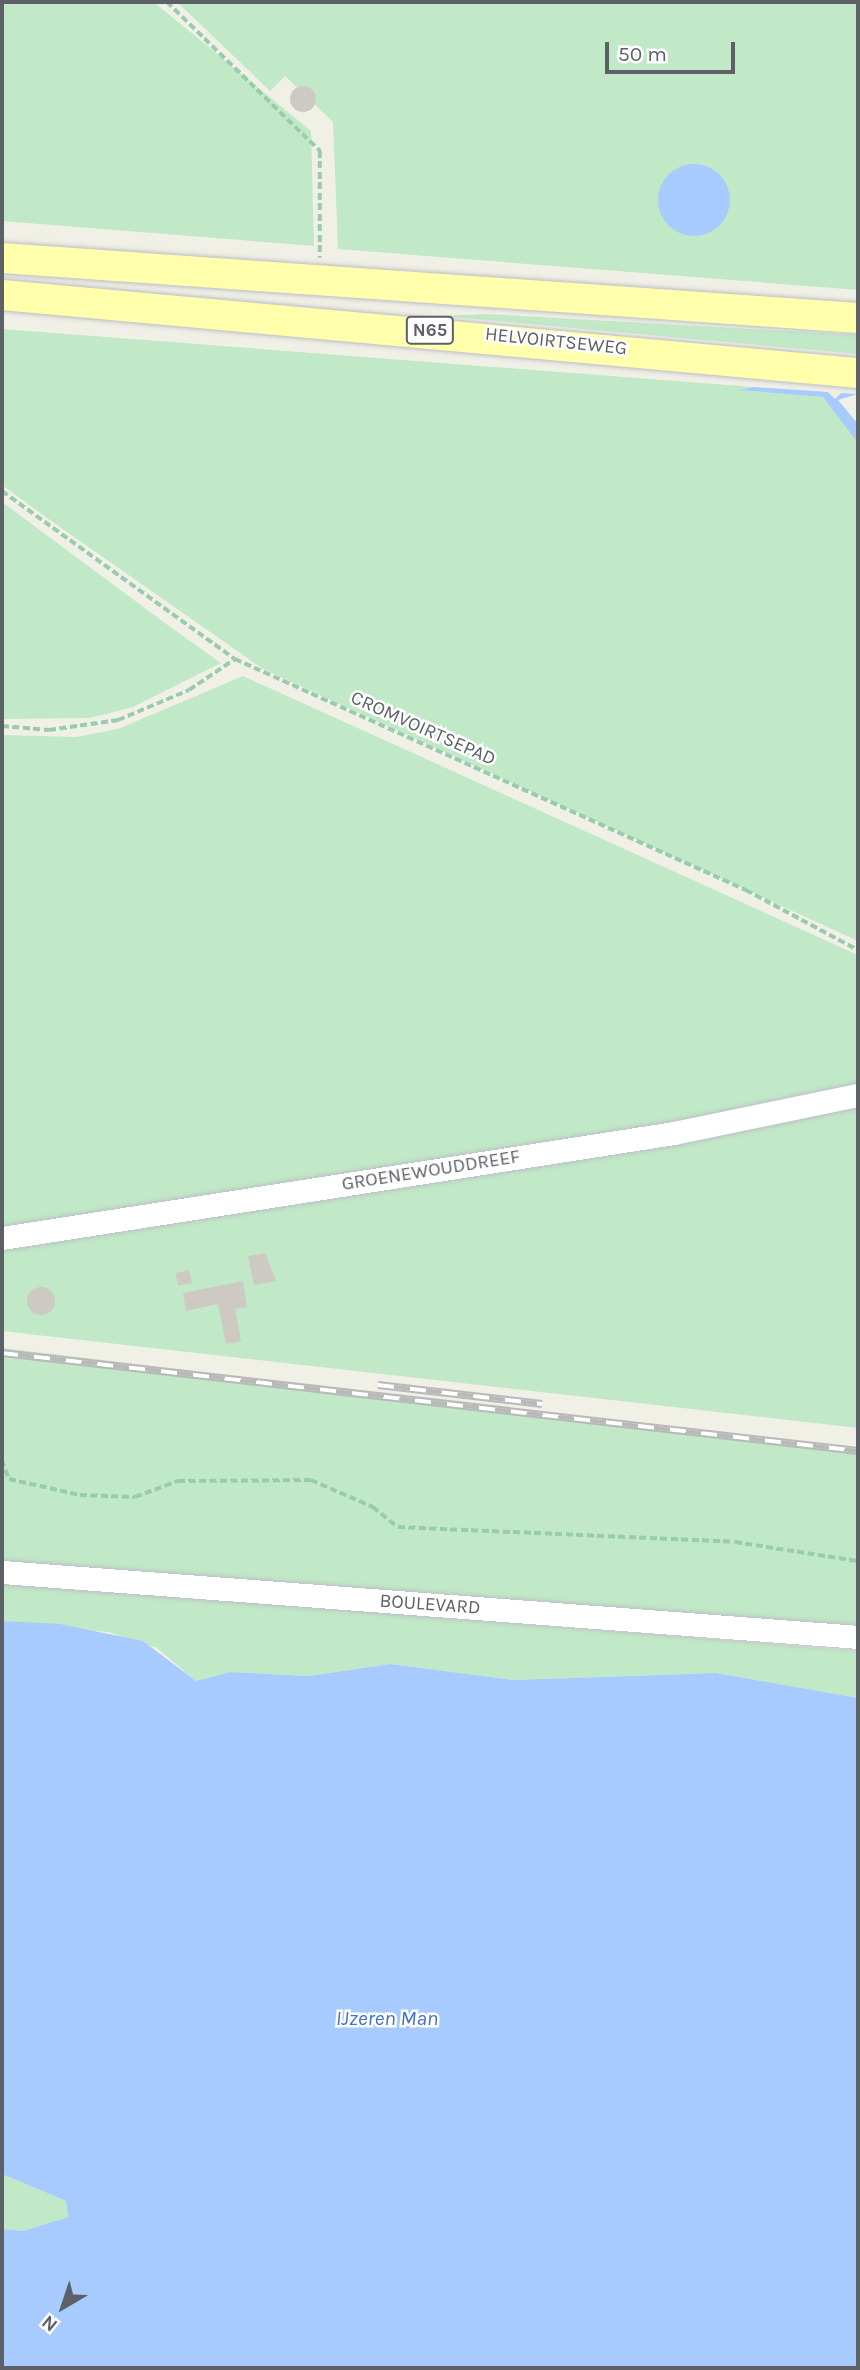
<!DOCTYPE html>
<html>
<head>
<meta charset="utf-8">
<style>
  body { margin:0 }
  #map { position:relative; width:860px; height:2370px; overflow:hidden; background:#f1f0e6; font-family:Karla,sans-serif }
  div>[style] { position:absolute }
  [style*='--x'] { left:calc(var(--x)*1px); top:calc(var(--y)*1px); width:calc(var(--w)*1px); rotate:calc(var(--a)*1deg) }
  .green>* { inset:0; background:#c1e9c7 }
  .water>* { inset:0; background:#a7cbff }
  .round { border-radius:50% }
  .building>* { inset:0; background:#cccac3; transform-origin:0 0 }
  .path>* { height:3.5px; margin-top:-1.75px; transform-origin:0; background:repeating-linear-gradient(90deg,#99cbaf 0 7px,transparent 0 10.5px) }
  .roads { filter:drop-shadow(0 0 2px #bdbec5) drop-shadow(0 0 2px #bdbec5) }
  .minor>* { height:23px; margin:-11.5px; padding:0 11.5px; transform-origin:11.5px; border-radius:11.5px; background:#fff }
  .major>* { height:30px; margin:-15px; padding:0 15px; transform-origin:15px; border-radius:15px; background:#ffffac }
  .rail>* { height:8px; margin-top:-4px; transform-origin:0; background:repeating-linear-gradient(90deg,#fff 0 16px,#b9b9ba 0 32px); box-sizing:border-box; border-block:2px solid #b9b9ba }
  span { translate:-50% -50%; white-space:nowrap; text-align:center; line-height:1.15; -webkit-text-stroke:5px #fff; paint-order:stroke }
  .shield-label span { padding:2px 5px; background:#fff; border:2px solid; border-radius:5px; -webkit-text-stroke-width:0 }
  .shield-label { font-size:18px; color:#5d6067; font-weight:700 }
  .street-label { font-size:19px; color:#5d6067 }
  .water-label { font-size:21px; color:#416fcb; font-style:italic }
  .frame { position:absolute; inset:0; border:4px solid #5d6067; pointer-events:none }
  .north { position:absolute; left:28px; top:2272px; width:70px; height:70px; -webkit-text-stroke:5px #fff; paint-order:stroke; rotate:219deg; font-size:19px; font-weight:700; line-height:28px; text-align:center; color:#5d6067 }
  .north::after { content:''; display:block; margin:auto; width:24px; height:32px; background:#5d6067; clip-path:polygon(50% 0,100% 100%,50% 72%,0 100%) }
  .scale { position:absolute; left:605px; top:42px; width:130px; height:32px; box-sizing:border-box; border:4px solid #5d6067; border-top:0; padding-left:9px; font-size:21px; line-height:24px; white-space:nowrap; color:#5d6067; -webkit-text-stroke:5px #fff; paint-order:stroke }
</style>
</head>
<body>
<div id="map">
  <div class="green">
    <i style="clip-path:polygon(2px 2px,155px 3px,311px 131px,314px 246px,2px 221px)"></i>
    <i style="clip-path:polygon(177px 2px,858px 2px,858px 290px,338px 249px,333px 122px,285px 76px,270px 91px)"></i>
    <i style="clip-path:polygon(486px 314px,858px 335px,858px 354px,441px 316px)"></i>
    <i style="clip-path:polygon(2px 329px,754px 387px,741px 390px,823px 397px,834px 404px,858px 443px,858px 941px,263px 669px,47px 518px,2px 485px)"></i>
    <i style="clip-path:polygon(2px 502px,169px 626px,221px 663px,133px 707px,90px 718px,2px 719px)"></i>
    <i style="clip-path:polygon(243px 676px,858px 955px,858px 1094px,2px 1231px,2px 735px,76px 737px,118px 729px)"></i>
    <i style="clip-path:polygon(858px 1107px,858px 1428px,2px 1331px,2px 1248px)"></i>
    <i style="clip-path:polygon(2px 1348px,858px 1451px,858px 1629px,2px 1562px)"></i>
    <i style="clip-path:polygon(2px 1581px,858px 1651px,858px 1698px,716px 1673px,513px 1680px,390px 1664px,309px 1676px,230px 1672px,196px 1681px,157px 1648px,108px 1632px,2px 1621px)"></i>
    <i style="clip-path:polygon(2px 2174px,66px 2201px,68px 2217px,23px 2231px,2px 2229px)"></i>
  </div>
  <div class="water">
    <i class="round" style="left:658px;top:164px;width:72px;height:72px"></i>
    <i style="clip-path:polygon(754px 387px,828px 392px,835px 399px,841px 393px,858px 394px,838px 400px,858px 424px,858px 443px,823px 397px,739px 390px)"></i>
    <i style="clip-path:polygon(2px 1621px,60px 1624px,143px 1641px,196px 1681px,230px 1672px,309px 1676px,390px 1664px,513px 1680px,716px 1673px,858px 1698px,858px 2368px,2px 2368px,2px 2229px,23px 2231px,68px 2217px,66px 2201px,2px 2174px)"></i>
  </div>
  <div class="building">
    <i class="round" style="left:290px;top:86px;width:26px;height:26px"></i>
    <i style="clip-path:polygon(265px 1253px,276px 1281px,254px 1285px,248px 1256px)"></i>
    <i style="left:189px;top:1270px;width:13px;height:14px;rotate:77deg"></i>
    <i style="clip-path:polygon(243px 1281px,247px 1307px,235px 1309px,241px 1341px,226px 1344px,218px 1304px,186px 1311px,183px 1293px)"></i>
    <i class="round" style="left:27px;top:1287px;width:28px;height:28px"></i>
  </div>
  <div class="path">
    <i style="--x:167;--y:2;--w:214;--a:44.2"></i>
    <i style="--x:320;--y:151;--w:107;--a:90"></i>
    <i style="--x:2;--y:491;--w:287;--a:35.8"></i>
    <i style="--x:235;--y:659;--w:561;--a:24.33"></i>
    <i style="--x:746;--y:890;--w:127;--a:28.2"></i>
    <i style="--x:2;--y:726;--w:47;--a:4.9"></i>
    <i style="--x:49;--y:730;--w:70;--a:-8.2"></i>
    <i style="--x:118;--y:720;--w:77;--a:-22.9"></i>
    <i style="--x:189;--y:690;--w:55;--a:-34"></i>
    <i style="--x:2;--y:1460;--w:20;--a:70"></i>
    <i style="--x:9;--y:1479;--w:73;--a:12.7"></i>
    <i style="--x:80;--y:1495;--w:55;--a:2.1"></i>
    <i style="--x:135;--y:1497;--w:46;--a:-20.4"></i>
    <i style="--x:178;--y:1481;--w:133;--a:-0.4"></i>
    <i style="--x:311;--y:1480;--w:68;--a:23.5"></i>
    <i style="--x:373;--y:1507;--w:32;--a:39"></i>
    <i style="--x:398;--y:1527;--w:337;--a:2.5"></i>
    <i style="--x:735;--y:1542;--w:124;--a:8.8"></i>
  </div>
  <div class="roads">
    <div class="minor">
      <i style="--x:2;--y:1238;--w:680;--a:-8.88"></i>
      <i style="--x:674;--y:1133;--w:188;--a:-11.7"></i>
      <i style="--x:2;--y:1572;--w:858;--a:4.34"></i>
    </div>
    <div class="major">
      <i style="--x:2;--y:258;--w:858;--a:4.01"></i>
      <i style="--x:2;--y:295;--w:860;--a:5.21"></i>
    </div>
  </div>
  <div class="rail">
    <i style="--x:2;--y:1353;--w:862;--a:6.53"></i>
    <i style="--x:378;--y:1385;--w:165;--a:6.6"></i>
  </div>
  <div class="shield-label">
    <span style="left:430px;top:330px">N65</span>
  </div>
  <div class="street-label">
    <span style="left:556px;top:342px;rotate:6deg">HELVOIRTSEWEG</span>
    <span style="left:423px;top:729px;rotate:24deg">CROMVOIRTSEPAD</span>
    <span style="left:431px;top:1171px;rotate:-9deg">GROENEWOUDDREEF</span>
    <span style="left:430px;top:1605px;rotate:4deg">BOULEVARD</span>
  </div>
  <div class="water-label">
    <span style="left:387px;top:2018px">IJzeren Man</span>
  </div>
  <div class="frame"></div>
  <div class="north">N</div>
  <div class="scale">50 m</div>
</div>
</body>
</html>
